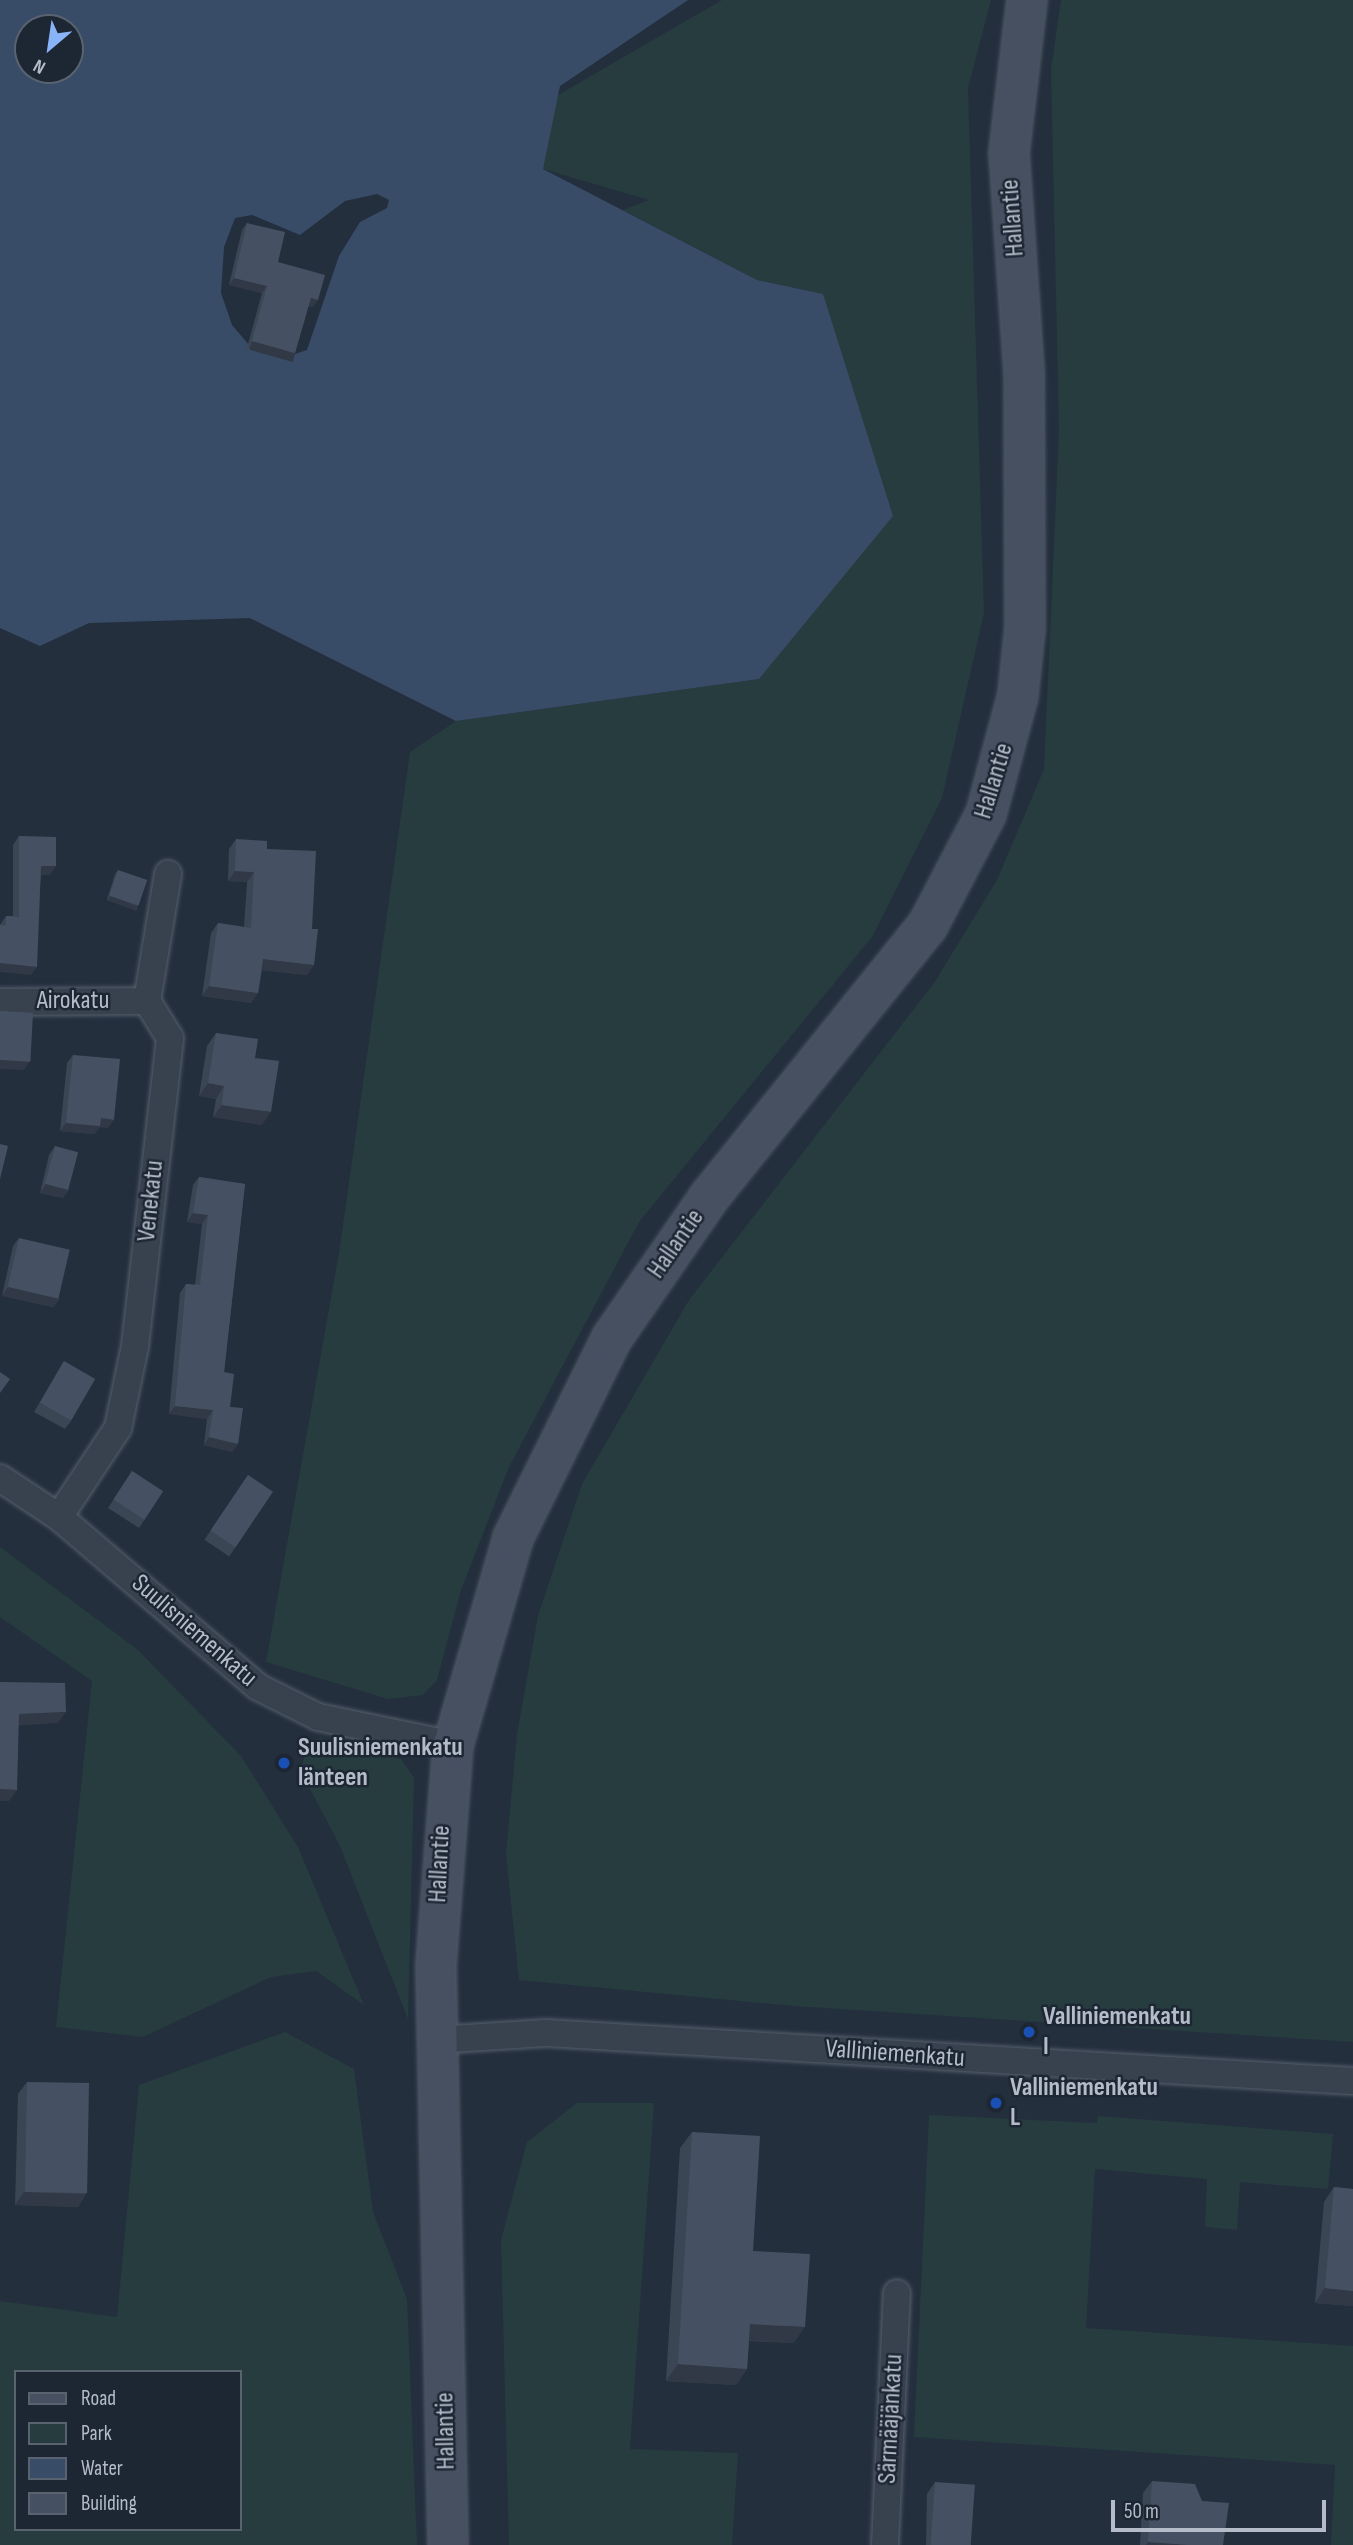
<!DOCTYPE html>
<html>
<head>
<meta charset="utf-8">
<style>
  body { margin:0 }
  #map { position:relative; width:1353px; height:2545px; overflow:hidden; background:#242f3e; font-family:"Sofia Sans Condensed",sans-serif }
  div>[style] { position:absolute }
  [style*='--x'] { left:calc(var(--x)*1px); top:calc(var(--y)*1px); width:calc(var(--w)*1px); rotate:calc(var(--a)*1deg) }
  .green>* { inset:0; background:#263c3f }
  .water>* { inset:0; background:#394c67 }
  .roads { filter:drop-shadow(0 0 2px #565f6c) drop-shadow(0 0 2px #565f6c) }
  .street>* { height:26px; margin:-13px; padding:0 13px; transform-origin:13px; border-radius:13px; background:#38414e }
  .secondary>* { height:38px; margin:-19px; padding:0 19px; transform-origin:19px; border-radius:19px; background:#465061 }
  .wall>* { inset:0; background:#3b4654; transform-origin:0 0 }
  .shaded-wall>* { inset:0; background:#303945; transform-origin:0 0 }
  .building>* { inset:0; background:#455162; transform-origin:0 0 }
  .dots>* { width:19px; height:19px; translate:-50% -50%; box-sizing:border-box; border:4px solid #1d2633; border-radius:50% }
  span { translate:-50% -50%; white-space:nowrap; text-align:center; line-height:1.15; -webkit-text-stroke:5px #1d2633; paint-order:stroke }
  .street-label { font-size:26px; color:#b4bcc9 }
  .poi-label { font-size:26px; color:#b4bcc9; font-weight:700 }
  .left { translate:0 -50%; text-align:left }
  .legend { position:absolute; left:14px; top:2370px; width:228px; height:161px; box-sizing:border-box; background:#1d2633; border:2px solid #59626f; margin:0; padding:9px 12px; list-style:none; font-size:21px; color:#b4bcc9 }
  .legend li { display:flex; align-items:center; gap:14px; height:35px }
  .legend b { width:35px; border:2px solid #59626f }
  .north { position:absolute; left:14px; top:14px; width:70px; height:70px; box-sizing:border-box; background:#1d2633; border:2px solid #59626f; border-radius:50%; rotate:209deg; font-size:19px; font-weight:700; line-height:28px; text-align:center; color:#b4bcc9 }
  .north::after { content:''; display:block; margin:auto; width:24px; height:32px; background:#8ab4f8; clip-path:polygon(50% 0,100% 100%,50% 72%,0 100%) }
  .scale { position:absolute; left:1111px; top:2500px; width:215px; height:32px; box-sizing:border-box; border:4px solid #b4bcc9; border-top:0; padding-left:9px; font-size:21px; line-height:24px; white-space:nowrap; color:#b4bcc9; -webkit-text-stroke:5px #1d2633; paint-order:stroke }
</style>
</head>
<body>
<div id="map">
  <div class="green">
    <i style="clip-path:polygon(722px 0,991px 0,968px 88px,984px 613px,942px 798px,872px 937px,639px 1222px,509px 1467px,461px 1590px,437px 1680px,423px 1695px,388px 1699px,266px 1662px,339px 1253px,410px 752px,456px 721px,759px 679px,823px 294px,757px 280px,623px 210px,649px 200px,543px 169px,527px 113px)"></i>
    <i style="clip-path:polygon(1061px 0,1353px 0,1353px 2042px,794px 2006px,519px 1980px,506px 1854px,517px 1734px,538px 1616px,582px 1484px,689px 1300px,934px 983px,997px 880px,1044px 769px,1059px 430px,1051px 70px)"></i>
    <i style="clip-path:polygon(0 1547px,138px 1650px,241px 1756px,298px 1847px,364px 2005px,316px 1971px,271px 1977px,143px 2037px,56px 2027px,92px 1681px,0 1617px)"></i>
    <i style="clip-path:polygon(321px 1738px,401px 1759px,414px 1778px,408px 2019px,340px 1846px,300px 1770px,310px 1741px)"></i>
    <i style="clip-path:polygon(evenodd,285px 2032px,354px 2069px,373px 2212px,407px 2299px,417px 2545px,0 2545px,0 2301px,117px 2317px,139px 2085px,285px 2032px,16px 2372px,240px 2372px,240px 2529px,16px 2529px,16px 2372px)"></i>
    <i style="clip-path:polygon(577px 2103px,654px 2103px,630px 2449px,738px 2453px,732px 2545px,509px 2545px,501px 2240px,527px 2142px)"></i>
    <i style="clip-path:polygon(929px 2115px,1097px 2123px,1098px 2116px,1333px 2134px,1328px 2189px,1240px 2182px,1237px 2230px,1205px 2227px,1207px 2179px,1095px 2169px,1086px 2328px,1353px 2346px,1353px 2545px,1331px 2545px,1335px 2465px,914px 2437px)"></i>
  </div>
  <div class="water">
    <i style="clip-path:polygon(evenodd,0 0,688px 0,560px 86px,543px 169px,757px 280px,823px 294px,893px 516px,759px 679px,456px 721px,250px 618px,89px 623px,40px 646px,0 628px,0 0,28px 28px,70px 28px,70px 70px,28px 70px,28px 28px,0 0,377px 194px,389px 200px,387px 208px,360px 222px,339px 256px,307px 350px,283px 358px,249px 345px,232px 325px,221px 293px,224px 247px,235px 218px,252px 215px,300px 235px,345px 201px,377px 194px)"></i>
  </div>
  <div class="roads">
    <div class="street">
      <i style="--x:0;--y:1002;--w:147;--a:-0.4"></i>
      <i style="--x:0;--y:1478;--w:71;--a:33.5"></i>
      <i style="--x:59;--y:1517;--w:262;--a:40.5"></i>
      <i style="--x:258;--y:1687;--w:67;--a:26.6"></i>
      <i style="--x:318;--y:1717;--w:138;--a:11.7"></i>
      <i style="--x:59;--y:1517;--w:107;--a:-56.5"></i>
      <i style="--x:118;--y:1428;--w:84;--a:-78.3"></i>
      <i style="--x:135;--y:1346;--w:310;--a:-83.5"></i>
      <i style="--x:170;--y:1038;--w:44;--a:-121.9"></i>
      <i style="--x:147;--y:1001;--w:129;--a:-80.6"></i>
      <i style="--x:436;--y:2040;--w:110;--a:-3.6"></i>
      <i style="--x:546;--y:2033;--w:808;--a:3.4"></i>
      <i style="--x:885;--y:2545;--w:252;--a:-87.3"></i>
    </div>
    <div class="secondary">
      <i style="--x:448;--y:2545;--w:580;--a:-91.19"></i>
      <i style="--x:436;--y:1965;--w:221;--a:-85.6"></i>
      <i style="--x:453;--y:1745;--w:216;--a:-73.8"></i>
      <i style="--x:513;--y:1538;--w:223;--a:-63.7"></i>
      <i style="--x:612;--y:1338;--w:173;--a:-55.4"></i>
      <i style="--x:710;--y:1196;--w:348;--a:-51.2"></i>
      <i style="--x:928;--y:925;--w:125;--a:-62.4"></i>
      <i style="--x:986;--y:814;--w:123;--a:-74.9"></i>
      <i style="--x:1018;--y:695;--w:67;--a:-84"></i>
      <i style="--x:1025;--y:628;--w:256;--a:-90.2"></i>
      <i style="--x:1024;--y:372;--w:220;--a:-93.9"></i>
      <i style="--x:1009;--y:153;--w:154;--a:-83.3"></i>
    </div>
  </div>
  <div class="wall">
    <i style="clip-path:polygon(247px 223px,313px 307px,308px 306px,295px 353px,290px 360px,247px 348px,262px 293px,229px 285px,242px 230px)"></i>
    <i style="clip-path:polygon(19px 836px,50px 875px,41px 875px,31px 975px,0 925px,6px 916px,13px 916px,13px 845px)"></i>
    <i style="clip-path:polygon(236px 839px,267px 849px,307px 975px,262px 970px,258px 993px,251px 1003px,202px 996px,211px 933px,218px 923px,244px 927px,247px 882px,228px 881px,229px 849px)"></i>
    <i style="clip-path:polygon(118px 870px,138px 906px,135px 910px,107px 900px,115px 874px)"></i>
    <i style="clip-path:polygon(216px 1033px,255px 1058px,262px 1125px,213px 1117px,216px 1099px,199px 1096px,207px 1046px)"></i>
    <i style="clip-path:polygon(73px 1055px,108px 1128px,100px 1127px,94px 1134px,60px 1131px,67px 1063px)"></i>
    <i style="clip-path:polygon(55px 1146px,63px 1198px,40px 1193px,49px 1155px)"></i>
    <i style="clip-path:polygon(199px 1177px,245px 1184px,224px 1372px,230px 1407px,232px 1452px,204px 1445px,207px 1419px,169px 1414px,180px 1293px,186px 1284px,195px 1285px,202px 1224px,187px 1222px,193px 1185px)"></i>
    <i style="clip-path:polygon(19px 1238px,59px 1299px,53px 1307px,2px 1296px,13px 1246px)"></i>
    <i style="clip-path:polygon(64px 1361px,71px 1421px,65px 1429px,34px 1412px)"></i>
    <i style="left:132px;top:1471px;width:37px;height:44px;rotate:33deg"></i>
    <i style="left:248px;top:1475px;width:30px;height:78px;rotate:34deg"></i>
    <i style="clip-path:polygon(27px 2082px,86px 2194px,78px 2207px,15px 2205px,18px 2094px)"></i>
    <i style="clip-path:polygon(692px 2132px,753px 2251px,794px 2343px,749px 2341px,747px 2369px,736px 2385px,666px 2381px,680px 2148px)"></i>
    <i style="clip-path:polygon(1334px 2187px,1353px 2189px,1353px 2306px,1315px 2303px,1324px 2202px)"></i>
    <i style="clip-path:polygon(1152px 2481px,1202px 2501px,1223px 2545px,1140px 2545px,1143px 2493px)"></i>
    <i style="clip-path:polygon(935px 2482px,971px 2545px,926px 2545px,927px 2494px)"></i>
  </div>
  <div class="shaded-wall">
    <i style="clip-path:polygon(234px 278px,267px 286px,262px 293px,229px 285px)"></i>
    <i style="clip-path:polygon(311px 298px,318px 300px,313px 307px,306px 305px)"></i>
    <i style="left:252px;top:341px;width:45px;height:9px;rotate:16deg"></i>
    <i style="clip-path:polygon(41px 866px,56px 866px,50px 875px,36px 875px)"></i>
    <i style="clip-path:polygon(235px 871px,254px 872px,247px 882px,228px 881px)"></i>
    <i style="left:110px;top:896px;width:30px;height:5px;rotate:20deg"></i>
    <i style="clip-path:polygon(263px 959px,314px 965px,307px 975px,256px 969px)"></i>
    <i style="clip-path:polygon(0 963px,37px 967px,31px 975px,0 972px)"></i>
    <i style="clip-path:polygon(209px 986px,258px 993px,251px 1003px,202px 996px)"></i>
    <i style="clip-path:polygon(0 1060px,30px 1061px,24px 1070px,0 1069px)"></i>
    <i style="clip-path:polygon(208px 1083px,224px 1086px,216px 1099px,199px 1096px)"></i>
    <i style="clip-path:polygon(222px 1105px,271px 1112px,262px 1125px,213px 1117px)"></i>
    <i style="clip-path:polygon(101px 1118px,114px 1120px,108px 1128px,100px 1127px,94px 1134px,60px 1131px,66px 1123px)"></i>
    <i style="clip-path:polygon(46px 1184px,69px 1190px,63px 1198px,40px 1193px)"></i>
    <i style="clip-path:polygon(193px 1213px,208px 1215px,202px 1224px,187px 1222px)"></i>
    <i style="clip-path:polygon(8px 1287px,59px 1299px,53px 1307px,2px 1296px)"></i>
    <i style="clip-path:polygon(175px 1406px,213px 1410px,207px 1419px,169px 1414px)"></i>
    <i style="clip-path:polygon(209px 1437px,238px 1444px,232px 1452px,204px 1445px)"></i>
    <i style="clip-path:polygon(66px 1712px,58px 1723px,11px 1726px,19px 1714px)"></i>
    <i style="clip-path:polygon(0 1789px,17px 1790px,9px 1801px,0 1801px)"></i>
    <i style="clip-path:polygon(24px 2192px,86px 2194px,78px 2207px,15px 2205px)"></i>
    <i style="clip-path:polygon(1325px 2288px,1353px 2291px,1353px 2306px,1315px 2303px)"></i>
    <i style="clip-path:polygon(750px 2324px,805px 2327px,794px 2343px,738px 2340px)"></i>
    <i style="clip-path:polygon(678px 2364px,747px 2369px,736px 2385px,666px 2381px)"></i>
    <i style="clip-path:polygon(1148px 2542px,1190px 2545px,1146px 2545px)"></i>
  </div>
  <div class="building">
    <i style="clip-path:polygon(247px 223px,285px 232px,278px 262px,325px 275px,318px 300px,311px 298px,295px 353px,252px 341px,267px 286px,234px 278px)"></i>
    <i style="clip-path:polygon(19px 836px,56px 837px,56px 866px,41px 866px,37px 967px,0 963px,0 925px,6px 926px,6px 916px,19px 917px)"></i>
    <i style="clip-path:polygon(236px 839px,267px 841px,267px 849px,316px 851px,312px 929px,318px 929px,314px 965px,263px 959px,258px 993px,209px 986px,218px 923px,251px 928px,254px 872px,235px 871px)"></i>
    <i style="left:118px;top:870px;width:31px;height:27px;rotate:19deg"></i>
    <i style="left:0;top:1011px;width:33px;height:49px;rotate:3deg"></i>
    <i style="clip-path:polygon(216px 1033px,258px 1039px,255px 1058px,279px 1061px,271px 1112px,222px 1105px,224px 1086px,208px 1083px)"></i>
    <i style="clip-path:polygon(73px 1055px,120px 1059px,114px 1120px,101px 1118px,100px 1126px,66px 1123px)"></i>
    <i style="clip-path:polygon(0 1144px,8px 1146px,0 1179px)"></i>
    <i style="left:55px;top:1146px;width:24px;height:39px;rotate:15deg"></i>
    <i style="clip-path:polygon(199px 1177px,245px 1184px,224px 1372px,234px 1374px,230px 1407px,243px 1408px,238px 1444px,209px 1437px,213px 1410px,175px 1406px,186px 1284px,200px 1285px,208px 1215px,193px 1213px)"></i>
    <i style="left:19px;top:1238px;width:52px;height:50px;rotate:13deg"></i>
    <i style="left:64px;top:1361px;width:36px;height:48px;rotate:30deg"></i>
    <i style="clip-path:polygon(0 1372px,10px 1379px,0 1393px)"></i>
    <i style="left:132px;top:1471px;width:37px;height:34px;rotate:33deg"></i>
    <i style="left:248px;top:1475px;width:30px;height:67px;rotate:34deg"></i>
    <i style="clip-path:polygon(0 1682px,65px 1683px,66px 1712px,19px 1714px,17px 1790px,0 1789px)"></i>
    <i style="left:27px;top:2082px;width:62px;height:110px;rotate:1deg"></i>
    <i style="clip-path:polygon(692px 2132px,760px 2136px,753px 2251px,810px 2254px,805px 2327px,750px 2324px,747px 2369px,678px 2364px)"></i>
    <i style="clip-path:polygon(1334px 2187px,1353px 2189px,1353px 2291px,1325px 2288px)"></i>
    <i style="clip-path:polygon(1152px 2481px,1195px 2484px,1202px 2501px,1229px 2503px,1223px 2545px,1190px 2545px,1148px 2542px)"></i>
    <i style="left:935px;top:2482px;width:40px;height:63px;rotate:4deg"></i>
  </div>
  <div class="dots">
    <i style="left:284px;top:1763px;background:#1a4fb4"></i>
    <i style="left:1029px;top:2032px;background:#1a4fb4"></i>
    <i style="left:996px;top:2103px;background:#1a4fb4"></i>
  </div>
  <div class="street-label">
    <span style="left:1013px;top:218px;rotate:-94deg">Hallantie</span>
    <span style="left:994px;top:781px;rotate:-73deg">Hallantie</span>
    <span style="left:73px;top:1001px">Airokatu</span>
    <span style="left:151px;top:1201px;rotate:-84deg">Venekatu</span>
    <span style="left:676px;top:1244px;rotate:-55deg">Hallantie</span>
    <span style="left:194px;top:1631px;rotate:41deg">Suulisniemenkatu</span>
    <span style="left:440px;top:1864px;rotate:-87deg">Hallantie</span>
    <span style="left:895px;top:2054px;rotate:4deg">Valliniemenkatu</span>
    <span style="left:891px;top:2419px;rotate:-87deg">Särmääjänkatu</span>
    <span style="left:446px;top:2431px;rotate:-91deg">Hallantie</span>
  </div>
  <div class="poi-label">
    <span class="left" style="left:298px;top:1763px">Suulisniemenkatu<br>länteen</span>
    <span class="left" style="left:1043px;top:2032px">Valliniemenkatu<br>I</span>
    <span class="left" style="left:1010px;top:2103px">Valliniemenkatu<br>L</span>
  </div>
  <ul class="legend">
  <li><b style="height:9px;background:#465061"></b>Road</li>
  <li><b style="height:19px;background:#263c3f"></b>Park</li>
  <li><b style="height:19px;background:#394c67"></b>Water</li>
  <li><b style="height:19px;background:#455162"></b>Building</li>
  </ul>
  <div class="north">N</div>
  <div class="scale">50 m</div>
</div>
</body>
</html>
